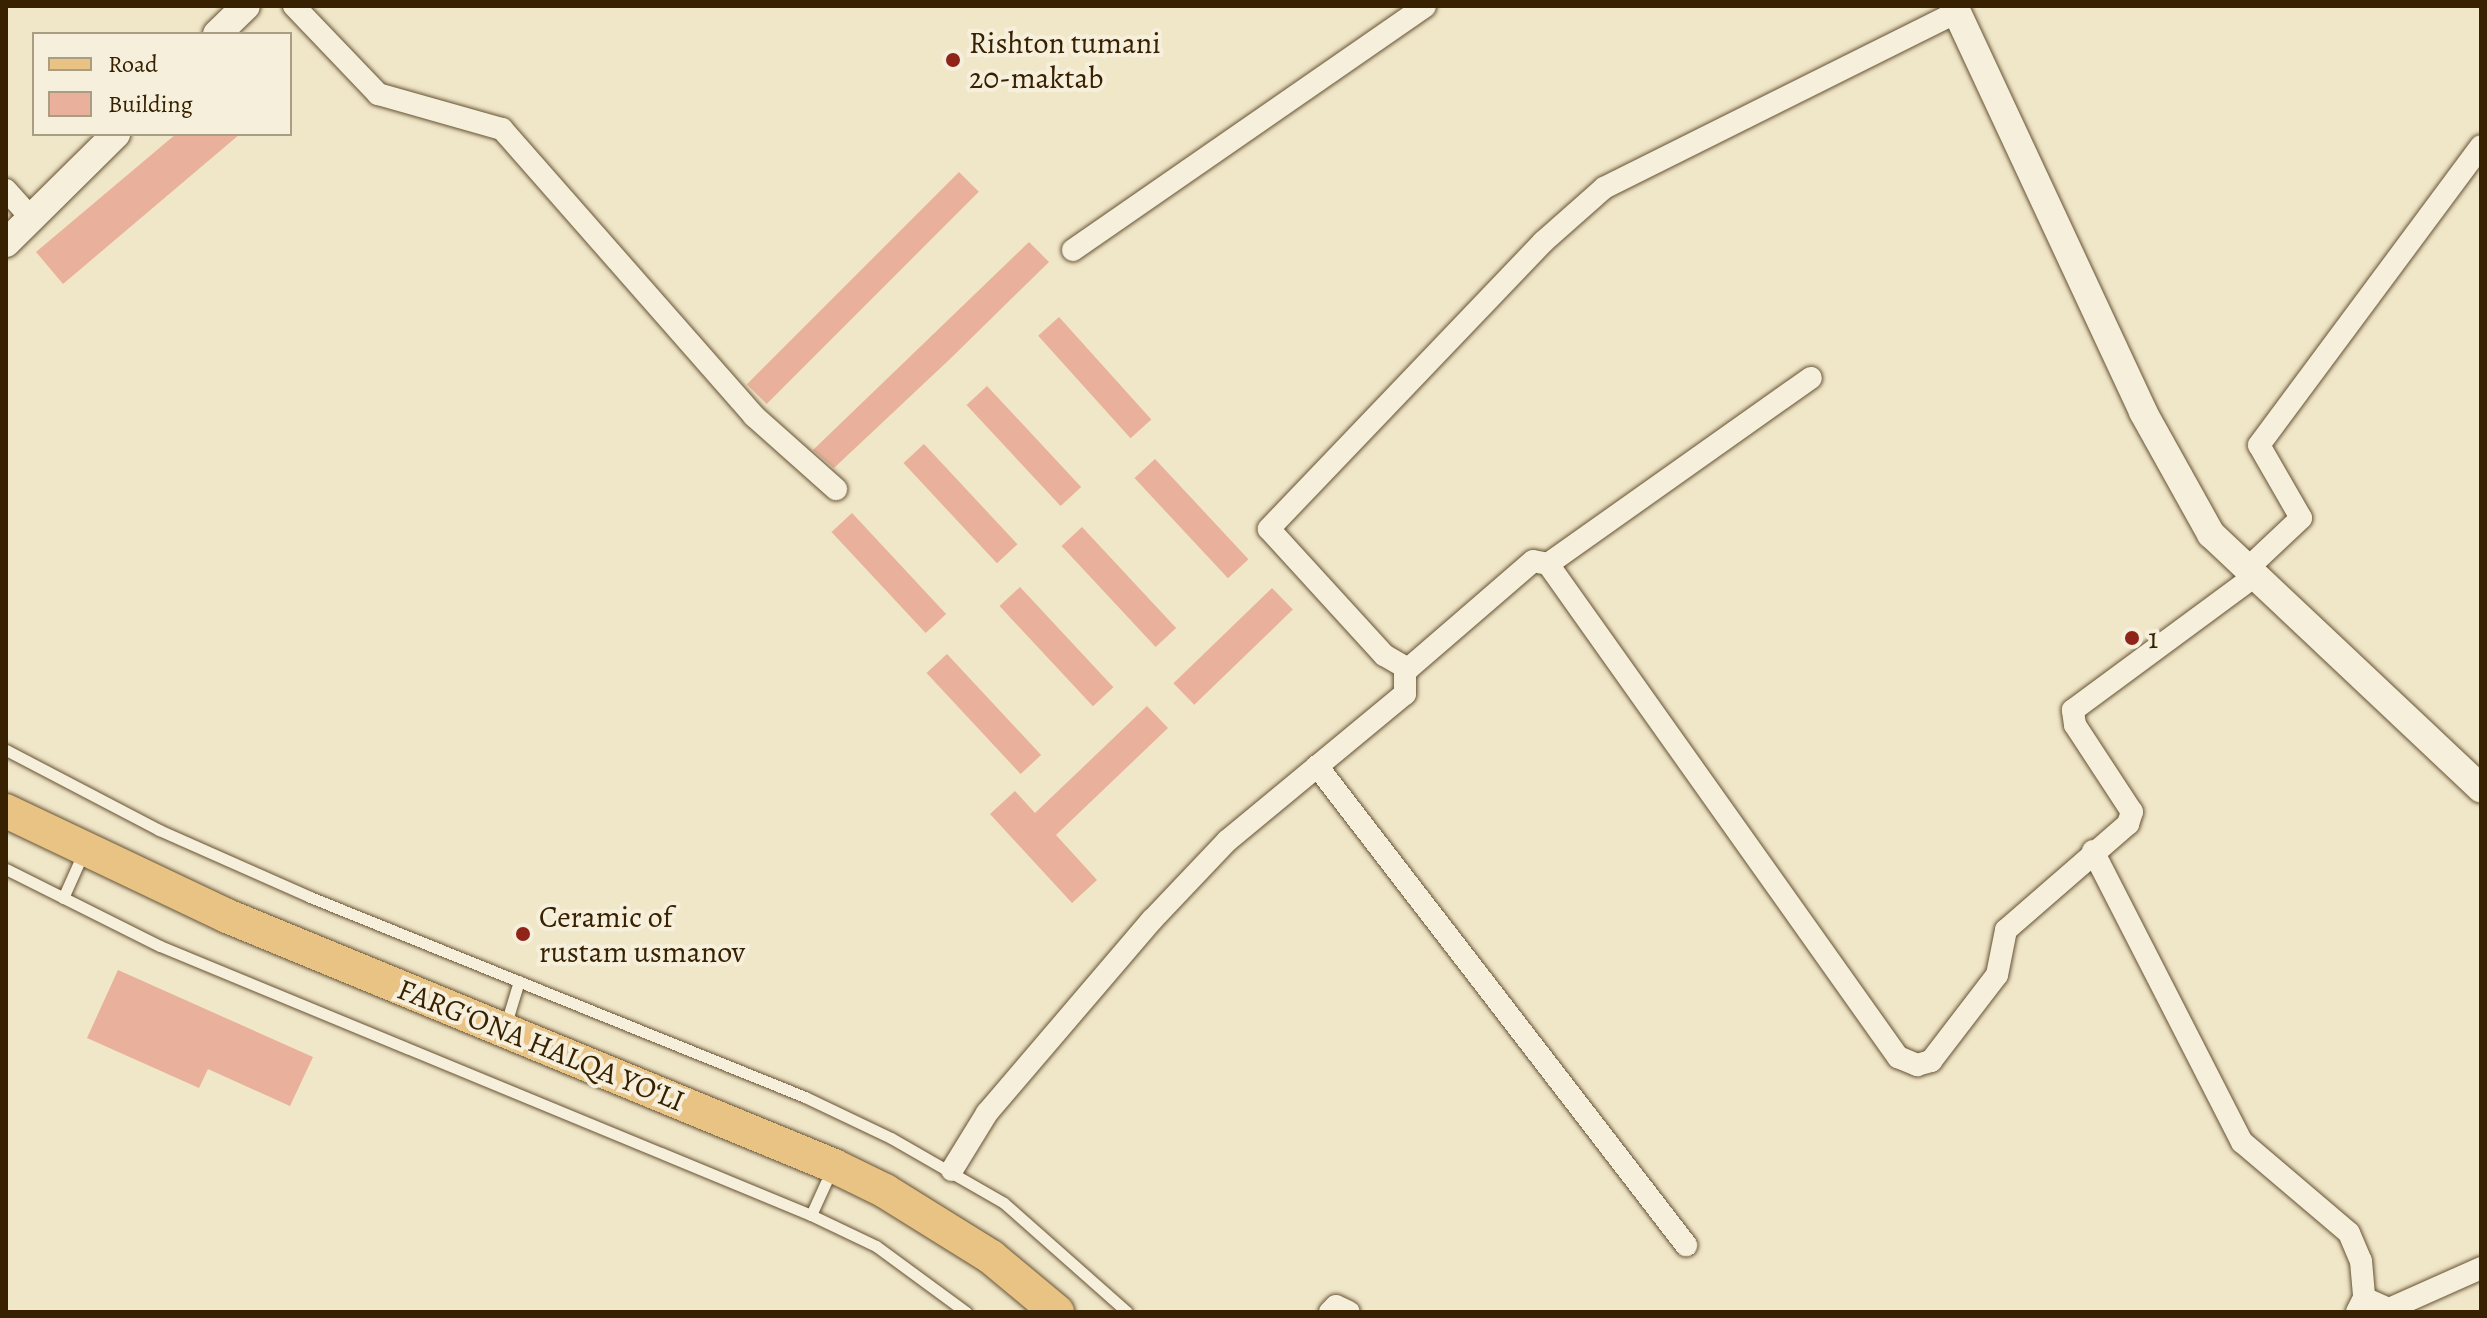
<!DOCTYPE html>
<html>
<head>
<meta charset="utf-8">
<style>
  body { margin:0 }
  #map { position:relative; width:2487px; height:1318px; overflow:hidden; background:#f0e6c8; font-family:Alegreya,serif }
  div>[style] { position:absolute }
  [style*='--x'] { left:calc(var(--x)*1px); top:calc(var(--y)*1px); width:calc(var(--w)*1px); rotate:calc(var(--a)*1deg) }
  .building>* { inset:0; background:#e9b19b; transform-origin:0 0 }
  .roads { filter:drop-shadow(0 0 2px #655233) drop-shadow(0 0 2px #655233) }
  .service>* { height:11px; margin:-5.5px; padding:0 5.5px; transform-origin:5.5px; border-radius:5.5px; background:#f5efdb }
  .minor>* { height:22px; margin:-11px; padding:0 11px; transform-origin:11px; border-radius:11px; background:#f5efdb }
  .tertiary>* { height:28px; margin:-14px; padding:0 14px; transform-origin:14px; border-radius:14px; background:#f5efdb }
  .primary>* { height:34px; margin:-17px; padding:0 17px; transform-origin:17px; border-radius:17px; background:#e8c384 }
  .dots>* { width:22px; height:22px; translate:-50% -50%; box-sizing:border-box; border:4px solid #f5efdb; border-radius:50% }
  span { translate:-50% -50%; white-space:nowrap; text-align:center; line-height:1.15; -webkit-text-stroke:8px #f5efdb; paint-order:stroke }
  .poi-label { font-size:30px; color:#372101 }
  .left { translate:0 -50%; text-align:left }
  .street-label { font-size:30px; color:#372101 }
  .frame { position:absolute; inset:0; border:8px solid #372101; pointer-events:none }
  .legend { position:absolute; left:32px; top:32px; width:260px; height:104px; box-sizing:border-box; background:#f5efdb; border:2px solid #a99d84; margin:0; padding:10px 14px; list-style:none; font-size:24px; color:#372101 }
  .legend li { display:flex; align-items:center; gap:16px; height:40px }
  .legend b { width:40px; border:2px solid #a99d84 }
</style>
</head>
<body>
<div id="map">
  <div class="building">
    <i style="clip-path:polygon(176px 134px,240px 134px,63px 284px,36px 252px)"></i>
    <i style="left:959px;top:172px;width:28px;height:300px;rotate:45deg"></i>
    <i style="clip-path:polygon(1029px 242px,1049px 262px,950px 359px,834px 468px,813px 450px)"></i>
    <i style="left:1059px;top:317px;width:138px;height:28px;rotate:48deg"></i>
    <i style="left:987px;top:386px;width:138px;height:28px;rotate:47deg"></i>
    <i style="left:924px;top:444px;width:137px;height:28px;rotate:47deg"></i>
    <i style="left:1155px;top:459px;width:137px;height:28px;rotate:47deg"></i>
    <i style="left:852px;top:513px;width:138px;height:28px;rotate:47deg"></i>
    <i style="left:1082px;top:527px;width:138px;height:28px;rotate:47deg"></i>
    <i style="left:1020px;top:587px;width:137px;height:28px;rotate:47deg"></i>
    <i style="left:1272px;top:588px;width:30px;height:137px;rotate:46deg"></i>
    <i style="left:947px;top:654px;width:138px;height:28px;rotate:47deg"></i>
    <i style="clip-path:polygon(1147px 706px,1168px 728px,1056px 835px,1097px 880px,1072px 903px,990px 814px,1015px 791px,1035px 813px)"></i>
    <i style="clip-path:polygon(118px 970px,313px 1057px,290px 1106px,208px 1069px,199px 1088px,87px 1038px)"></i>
  </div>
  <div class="roads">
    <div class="service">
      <i style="--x:6;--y:750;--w:173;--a:27.6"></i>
      <i style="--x:159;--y:830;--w:165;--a:23.9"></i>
      <i style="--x:310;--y:897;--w:534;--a:22"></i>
      <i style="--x:805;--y:1097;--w:95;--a:25.5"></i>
      <i style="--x:891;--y:1138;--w:130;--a:29.9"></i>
      <i style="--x:1004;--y:1203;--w:164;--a:41.5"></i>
      <i style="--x:6;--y:869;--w:172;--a:26.6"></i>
      <i style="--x:160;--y:946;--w:704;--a:22.45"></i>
      <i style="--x:811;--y:1215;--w:72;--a:25.5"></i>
      <i style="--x:876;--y:1246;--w:112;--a:36.3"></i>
      <i style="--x:63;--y:898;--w:51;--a:-65.9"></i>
      <i style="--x:505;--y:1027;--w:48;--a:-73.1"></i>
      <i style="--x:811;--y:1215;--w:51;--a:-65.5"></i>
    </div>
    <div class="minor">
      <i style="--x:294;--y:6;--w:122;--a:46.3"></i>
      <i style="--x:378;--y:94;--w:129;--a:15.8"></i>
      <i style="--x:502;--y:129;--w:382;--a:48.7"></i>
      <i style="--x:754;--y:416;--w:110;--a:41.7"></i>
      <i style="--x:1957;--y:12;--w:394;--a:153.5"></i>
      <i style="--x:1604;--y:188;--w:81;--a:138.5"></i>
      <i style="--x:1543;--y:242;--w:397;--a:133.7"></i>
      <i style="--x:1269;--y:529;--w:171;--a:47.6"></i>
      <i style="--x:1384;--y:655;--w:28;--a:30"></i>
      <i style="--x:1408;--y:669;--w:165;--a:-40.8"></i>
      <i style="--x:1533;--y:561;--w:15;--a:11"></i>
      <i style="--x:1548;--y:564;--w:605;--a:54.63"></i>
      <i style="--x:1898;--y:1057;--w:21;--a:23"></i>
      <i style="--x:1917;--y:1065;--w:15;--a:-16"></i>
      <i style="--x:1931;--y:1061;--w:108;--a:-52.5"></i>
      <i style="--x:1997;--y:975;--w:46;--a:-78.7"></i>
      <i style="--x:2006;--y:930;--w:162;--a:-41"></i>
      <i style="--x:2128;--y:824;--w:13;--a:-72"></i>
      <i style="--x:2132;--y:812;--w:104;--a:-123.2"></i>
      <i style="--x:2075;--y:725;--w:15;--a:-98"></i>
      <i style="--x:2073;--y:710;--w:226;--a:-36.4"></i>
      <i style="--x:6;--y:190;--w:38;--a:48"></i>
      <i style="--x:1073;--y:250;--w:428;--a:-34.7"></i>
      <i style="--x:1548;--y:564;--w:322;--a:-35.3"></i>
      <i style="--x:2248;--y:568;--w:73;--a:-43.3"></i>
      <i style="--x:2301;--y:518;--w:84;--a:-119.9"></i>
      <i style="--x:2259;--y:445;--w:372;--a:-53.4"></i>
      <i style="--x:1317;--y:766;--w:605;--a:52.39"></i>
      <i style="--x:2093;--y:851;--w:327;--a:62.9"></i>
      <i style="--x:2242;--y:1142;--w:140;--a:40.4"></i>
      <i style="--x:2349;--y:1233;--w:30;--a:67"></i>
      <i style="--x:2361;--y:1261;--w:37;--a:85"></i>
      <i style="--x:2364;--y:1298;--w:16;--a:117"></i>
      <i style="--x:952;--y:1170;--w:67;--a:-58.4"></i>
      <i style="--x:987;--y:1113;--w:254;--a:-49.5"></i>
      <i style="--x:1152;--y:920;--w:109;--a:-46.5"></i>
      <i style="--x:1227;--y:841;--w:231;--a:-39.6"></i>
      <i style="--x:1405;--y:694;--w:25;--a:-90"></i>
      <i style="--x:2364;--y:1298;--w:27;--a:24"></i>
      <i style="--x:2389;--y:1309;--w:101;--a:-24"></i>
      <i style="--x:1330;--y:1312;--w:8;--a:-45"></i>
      <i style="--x:1336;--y:1306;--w:14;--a:25"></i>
    </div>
    <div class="tertiary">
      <i style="--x:1954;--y:6;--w:448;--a:65"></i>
      <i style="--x:2143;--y:412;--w:140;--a:60.9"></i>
      <i style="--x:2211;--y:534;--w:371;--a:43.3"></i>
      <i style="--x:217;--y:34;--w:40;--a:-44"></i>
      <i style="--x:6;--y:243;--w:155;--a:-44.7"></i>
    </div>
    <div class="primary">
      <i style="--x:6;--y:811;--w:245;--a:25.4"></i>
      <i style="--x:227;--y:916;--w:656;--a:22.38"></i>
      <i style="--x:834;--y:1166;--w:57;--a:26.1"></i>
      <i style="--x:885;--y:1191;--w:125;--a:31.9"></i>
      <i style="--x:991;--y:1257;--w:86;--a:39.8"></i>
    </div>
  </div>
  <div class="dots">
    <i style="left:953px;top:60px;background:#8f2418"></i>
    <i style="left:2132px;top:638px;background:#8f2418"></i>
    <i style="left:523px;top:934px;background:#8f2418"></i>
  </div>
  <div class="poi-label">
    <span class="left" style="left:969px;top:60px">Rishton tumani<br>20-maktab</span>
    <span class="left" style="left:2148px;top:638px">1</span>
    <span class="left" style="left:539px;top:934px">Ceramic of<br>rustam usmanov</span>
  </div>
  <div class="street-label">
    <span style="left:541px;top:1045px;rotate:22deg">FARG‘ONA HALQA YO‘LI</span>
  </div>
  <div class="frame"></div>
  <ul class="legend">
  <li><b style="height:10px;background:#e8c384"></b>Road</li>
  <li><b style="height:22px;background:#e9b19b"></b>Building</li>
  </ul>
</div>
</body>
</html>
